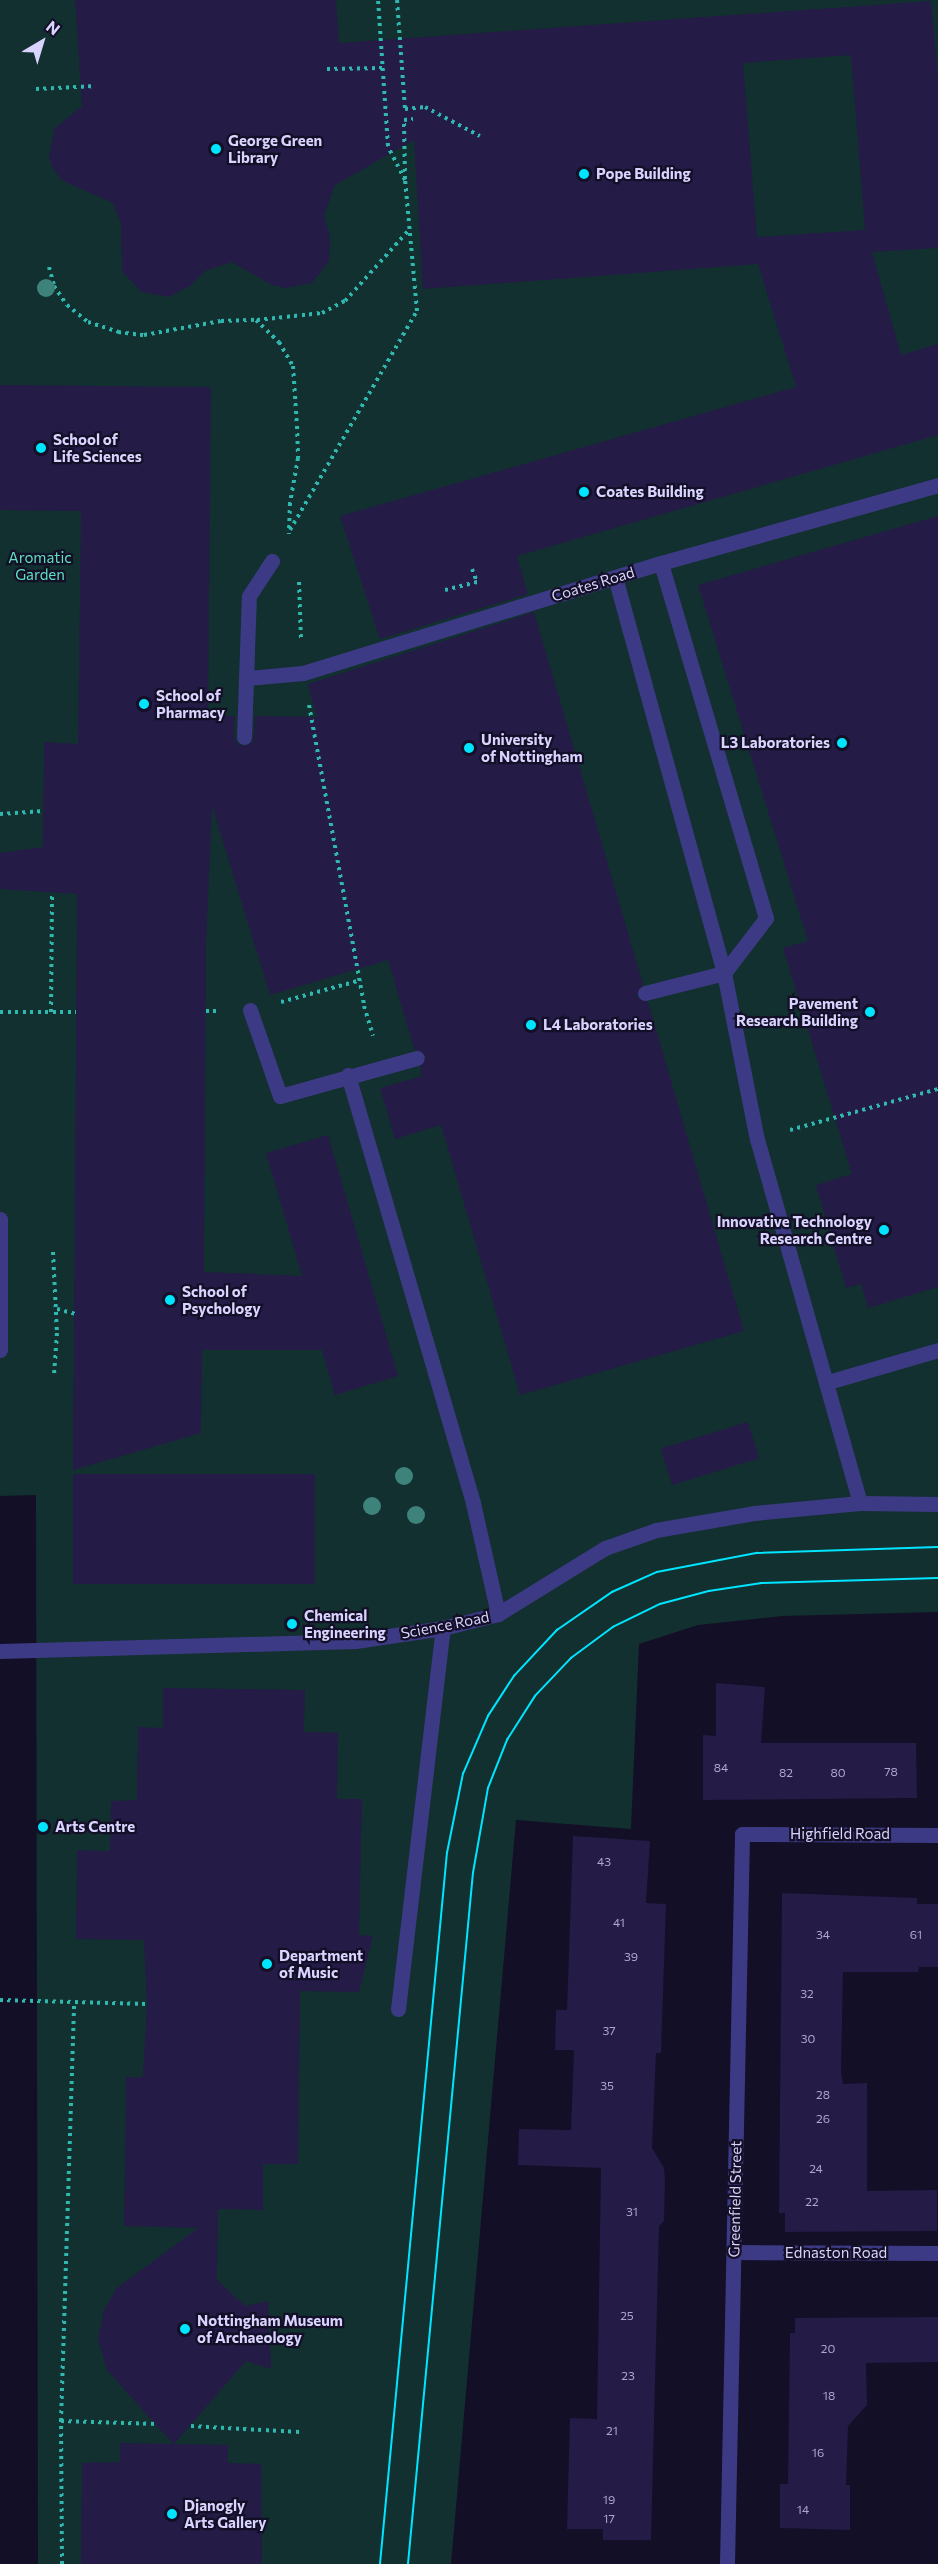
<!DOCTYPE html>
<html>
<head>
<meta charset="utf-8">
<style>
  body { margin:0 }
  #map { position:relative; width:938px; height:2564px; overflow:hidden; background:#130f26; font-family:Commissioner,sans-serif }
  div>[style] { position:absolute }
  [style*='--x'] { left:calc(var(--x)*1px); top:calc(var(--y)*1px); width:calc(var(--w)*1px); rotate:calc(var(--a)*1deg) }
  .green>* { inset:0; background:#12302f }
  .building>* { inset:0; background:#241b47; transform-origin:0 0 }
  .path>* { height:4px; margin-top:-2px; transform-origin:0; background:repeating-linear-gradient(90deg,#2fb8b0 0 3px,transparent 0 7.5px) }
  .lane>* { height:15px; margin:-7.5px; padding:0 7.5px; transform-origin:7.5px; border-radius:7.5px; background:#3d3a85 }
  .street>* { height:15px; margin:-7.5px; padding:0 7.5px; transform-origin:7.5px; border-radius:7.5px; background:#3d3a85 }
  .tram>* { height:1.5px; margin:-0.75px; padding:0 0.75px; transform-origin:0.75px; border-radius:0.75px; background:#00e5ff }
  .trees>* { width:18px; height:18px; margin:-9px; border-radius:50%; background:#3d827b }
  .dots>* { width:16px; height:16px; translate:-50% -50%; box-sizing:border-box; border:3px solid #130f26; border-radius:50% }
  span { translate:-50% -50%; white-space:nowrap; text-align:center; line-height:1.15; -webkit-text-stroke:4.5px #130f26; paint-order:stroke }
  .number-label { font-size:12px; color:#aca6d1 }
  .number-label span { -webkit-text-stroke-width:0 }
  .poi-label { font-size:15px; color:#d9d4ff; font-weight:700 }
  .left { translate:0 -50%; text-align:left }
  .right { translate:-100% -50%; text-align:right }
  .park-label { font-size:15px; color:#5fe0c0 }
  .street-label { font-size:15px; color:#d9d4ff }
  .north { position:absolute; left:12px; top:12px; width:60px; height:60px; -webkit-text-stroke:4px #130f26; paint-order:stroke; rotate:38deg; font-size:16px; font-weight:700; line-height:24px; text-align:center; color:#d9d4ff }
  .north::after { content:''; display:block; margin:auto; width:21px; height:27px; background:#d9d4ff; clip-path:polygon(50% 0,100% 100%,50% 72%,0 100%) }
</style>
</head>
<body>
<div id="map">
  <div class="green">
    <i style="clip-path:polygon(0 0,938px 0,938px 1612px,783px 1616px,698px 1625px,639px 1644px,631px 1829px,516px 1820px,451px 2564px,38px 2564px,36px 1495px,0 1496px)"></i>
  </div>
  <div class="building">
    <i style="clip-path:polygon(evenodd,75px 0,336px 0,339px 43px,931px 1px,938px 77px,938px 248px,872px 252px,901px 355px,938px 344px,938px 435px,517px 556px,528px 594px,380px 639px,340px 516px,796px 387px,758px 264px,423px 289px,414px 140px,335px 185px,324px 216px,330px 237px,329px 261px,312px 283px,286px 288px,272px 285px,232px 262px,205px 271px,190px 286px,169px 297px,141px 292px,122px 271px,121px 224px,113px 203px,63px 181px,53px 169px,49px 156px,55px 128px,82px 106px,75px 0,851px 55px,865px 230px,757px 237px,743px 63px,851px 55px)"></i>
    <i style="clip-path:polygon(0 385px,211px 387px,208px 716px,235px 716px,234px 737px,239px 746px,253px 742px,255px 716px,317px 717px,308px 684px,534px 612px,643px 984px,636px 996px,648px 1002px,744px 1331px,520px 1395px,441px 1125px,395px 1139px,380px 1088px,422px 1076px,420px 1067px,426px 1056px,414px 1049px,388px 960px,270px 995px,212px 806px,206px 944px,204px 1272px,302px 1276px,266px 1153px,328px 1135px,398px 1376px,335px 1395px,322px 1350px,202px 1350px,201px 1433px,73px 1470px,77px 894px,0 889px,0 853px,43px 847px,44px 742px,78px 744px,81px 511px,0 510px)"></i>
    <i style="clip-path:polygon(938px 516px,938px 1287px,868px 1308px,861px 1284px,846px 1288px,816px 1185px,852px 1174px,783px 948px,808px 941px,698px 585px)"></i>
    <i style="left:748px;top:1422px;width:38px;height:91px;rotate:73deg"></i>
    <i style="left:73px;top:1474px;width:242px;height:110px"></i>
    <i style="clip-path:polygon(716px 1683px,765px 1687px,761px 1743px,916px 1743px,917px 1798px,703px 1800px,703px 1735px,716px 1736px)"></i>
    <i style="clip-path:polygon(163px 1688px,305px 1690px,304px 1732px,338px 1733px,337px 1799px,362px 1799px,359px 1935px,373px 1936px,359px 1992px,300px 1991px,298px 2164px,263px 2164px,263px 2210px,218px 2209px,217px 2280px,245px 2306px,268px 2301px,271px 2369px,246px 2361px,174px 2444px,228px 2445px,228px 2463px,261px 2464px,262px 2564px,81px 2564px,82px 2463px,120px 2462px,120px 2443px,173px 2444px,107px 2370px,98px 2339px,104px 2310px,117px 2288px,198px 2228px,124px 2226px,126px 2077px,143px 2077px,147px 2004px,144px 1940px,76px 1939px,77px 1850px,110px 1851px,111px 1801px,137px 1800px,138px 1727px,163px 1728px)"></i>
    <i style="clip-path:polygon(573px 1836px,650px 1841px,646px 1903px,666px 1904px,661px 2053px,656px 2053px,652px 2148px,664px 2168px,665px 2181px,664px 2221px,659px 2226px,651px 2540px,603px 2540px,603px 2529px,567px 2529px,570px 2418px,597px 2419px,601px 2168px,518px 2165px,519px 2129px,571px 2130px,574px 2050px,555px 2050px,556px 2010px,567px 2010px)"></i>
    <i style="clip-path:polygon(782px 1893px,917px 1898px,917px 1904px,938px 1904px,938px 1967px,919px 1967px,918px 1972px,843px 1972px,841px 2072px,843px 2084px,867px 2083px,867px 2191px,937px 2190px,937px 2231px,785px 2232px,785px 2213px,779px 2213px)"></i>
    <i style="clip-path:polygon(938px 2317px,938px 2362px,866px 2363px,867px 2405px,848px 2426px,846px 2485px,850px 2485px,850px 2530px,780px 2528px,780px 2484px,788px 2484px,790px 2333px,795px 2333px,795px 2318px)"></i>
  </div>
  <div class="path">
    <i style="--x:397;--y:0;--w:109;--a:85.8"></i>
    <i style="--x:405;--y:109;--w:20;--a:-6"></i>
    <i style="--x:425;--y:107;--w:62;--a:27.8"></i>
    <i style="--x:327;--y:69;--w:55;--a:-1"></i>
    <i style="--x:36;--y:89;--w:60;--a:-2.9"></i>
    <i style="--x:405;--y:179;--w:59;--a:-91"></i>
    <i style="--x:404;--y:120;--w:9;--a:-6"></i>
    <i style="--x:49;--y:267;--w:20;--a:75"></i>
    <i style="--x:54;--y:286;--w:23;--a:56"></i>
    <i style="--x:67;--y:305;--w:27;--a:39"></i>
    <i style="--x:88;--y:322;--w:32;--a:18"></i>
    <i style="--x:118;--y:332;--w:26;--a:7"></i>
    <i style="--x:144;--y:335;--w:78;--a:-10.3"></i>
    <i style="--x:221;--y:321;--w:35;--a:-2"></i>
    <i style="--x:256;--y:320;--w:32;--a:44"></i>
    <i style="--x:279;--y:342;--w:28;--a:60"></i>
    <i style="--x:293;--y:366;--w:60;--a:86.2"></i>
    <i style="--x:297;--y:426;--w:32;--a:88"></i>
    <i style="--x:298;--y:458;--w:46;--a:100.1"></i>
    <i style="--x:290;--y:503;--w:31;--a:92"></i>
    <i style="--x:257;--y:320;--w:65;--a:-6.1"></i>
    <i style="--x:322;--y:313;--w:26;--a:-28"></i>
    <i style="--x:345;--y:301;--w:96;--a:-48"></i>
    <i style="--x:290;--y:530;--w:253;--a:-59.9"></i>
    <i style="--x:417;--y:311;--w:132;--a:-95.2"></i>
    <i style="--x:405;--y:180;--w:38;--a:-117"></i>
    <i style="--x:388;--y:146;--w:146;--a:-93.9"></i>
    <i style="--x:472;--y:569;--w:14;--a:69"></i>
    <i style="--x:299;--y:582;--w:56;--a:88"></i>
    <i style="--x:445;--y:590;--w:36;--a:-14"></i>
    <i style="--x:309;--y:705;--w:306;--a:79.6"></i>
    <i style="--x:364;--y:1006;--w:31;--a:73"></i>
    <i style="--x:0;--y:814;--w:44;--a:-3.9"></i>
    <i style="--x:281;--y:1002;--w:83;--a:-15.4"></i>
    <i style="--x:206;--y:1011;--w:11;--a:0"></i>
    <i style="--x:0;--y:1012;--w:76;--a:0"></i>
    <i style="--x:51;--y:1012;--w:120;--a:-89.5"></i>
    <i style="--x:790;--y:1130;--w:154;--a:-15.5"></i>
    <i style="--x:53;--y:1252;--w:81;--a:87.2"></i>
    <i style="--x:57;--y:1333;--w:42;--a:94.1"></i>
    <i style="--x:57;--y:1309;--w:20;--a:15"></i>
    <i style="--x:0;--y:2000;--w:147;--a:1.6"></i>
    <i style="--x:61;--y:2421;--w:419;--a:-88.2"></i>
    <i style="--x:191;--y:2426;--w:109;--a:3.2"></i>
    <i style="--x:62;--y:2564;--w:143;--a:-90.4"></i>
    <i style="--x:61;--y:2421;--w:97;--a:1.8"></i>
  </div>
  <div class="lane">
    <i style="--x:615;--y:577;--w:411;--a:74.6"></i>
    <i style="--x:724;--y:973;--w:169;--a:78.8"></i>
    <i style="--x:757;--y:1139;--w:378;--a:74.2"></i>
    <i style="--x:248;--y:678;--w:55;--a:-5.2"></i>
    <i style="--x:303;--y:673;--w:375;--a:-17.1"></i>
    <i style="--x:661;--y:563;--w:288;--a:-15.7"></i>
    <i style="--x:244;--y:737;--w:141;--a:-88"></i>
    <i style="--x:249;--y:596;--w:42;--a:-56.7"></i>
    <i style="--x:645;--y:993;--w:81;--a:-14.2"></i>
    <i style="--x:724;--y:973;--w:69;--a:-52.6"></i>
    <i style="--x:766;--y:918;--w:370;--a:-106.5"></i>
    <i style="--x:250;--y:1010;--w:91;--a:70.8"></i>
    <i style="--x:280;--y:1096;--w:142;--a:-15.5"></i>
    <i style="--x:348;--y:1075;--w:446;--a:73.7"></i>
    <i style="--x:473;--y:1503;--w:114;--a:77.3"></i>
    <i style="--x:828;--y:1382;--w:115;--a:-16.2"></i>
    <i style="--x:398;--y:2009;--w:384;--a:-83.3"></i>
  </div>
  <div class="street">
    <i style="--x:0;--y:1219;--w:131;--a:90"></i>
    <i style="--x:0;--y:1651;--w:355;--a:-1.6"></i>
    <i style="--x:355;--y:1641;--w:89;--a:-8.4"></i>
    <i style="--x:443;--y:1628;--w:57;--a:-14.3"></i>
    <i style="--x:498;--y:1614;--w:126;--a:-31.7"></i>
    <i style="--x:605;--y:1548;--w:54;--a:-19.4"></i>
    <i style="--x:656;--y:1530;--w:99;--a:-9.8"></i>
    <i style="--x:754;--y:1513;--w:106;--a:-5.4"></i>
    <i style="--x:860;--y:1503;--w:78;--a:0.7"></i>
    <i style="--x:735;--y:2252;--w:203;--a:0.3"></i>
    <i style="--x:727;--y:2564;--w:730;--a:-88.82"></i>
    <i style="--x:742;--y:1834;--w:196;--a:0.3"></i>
  </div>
  <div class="tram">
    <i style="--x:380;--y:2564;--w:714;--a:-84.62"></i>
    <i style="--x:447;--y:1853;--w:81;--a:-78.6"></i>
    <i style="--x:463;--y:1774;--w:63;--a:-66.7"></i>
    <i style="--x:488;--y:1716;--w:48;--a:-57"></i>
    <i style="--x:514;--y:1676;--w:63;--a:-46.9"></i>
    <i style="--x:557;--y:1630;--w:67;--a:-34.6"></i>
    <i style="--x:612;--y:1592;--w:49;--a:-24"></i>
    <i style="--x:657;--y:1572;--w:102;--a:-10.8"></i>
    <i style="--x:757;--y:1553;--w:181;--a:-1.9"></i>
    <i style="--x:408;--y:2564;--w:694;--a:-84.63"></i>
    <i style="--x:473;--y:1873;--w:86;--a:-80"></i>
    <i style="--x:488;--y:1788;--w:52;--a:-68.4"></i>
    <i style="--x:507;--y:1740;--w:52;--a:-57.5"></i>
    <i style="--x:535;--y:1696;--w:52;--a:-46.5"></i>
    <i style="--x:571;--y:1658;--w:52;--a:-36.4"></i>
    <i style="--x:613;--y:1627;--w:52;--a:-26.1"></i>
    <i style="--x:660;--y:1604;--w:51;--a:-14.9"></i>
    <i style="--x:709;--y:1591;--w:53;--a:-8.7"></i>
    <i style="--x:761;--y:1583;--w:177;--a:-1.6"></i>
  </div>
  <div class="trees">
    <i style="left:46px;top:288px"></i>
    <i style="left:404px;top:1476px"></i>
    <i style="left:372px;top:1506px"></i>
    <i style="left:416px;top:1515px"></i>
  </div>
  <div class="dots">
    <i style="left:216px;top:149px;background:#00e5ff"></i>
    <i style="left:584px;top:174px;background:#00e5ff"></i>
    <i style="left:41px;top:448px;background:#00e5ff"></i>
    <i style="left:584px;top:492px;background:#00e5ff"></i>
    <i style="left:144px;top:704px;background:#00e5ff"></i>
    <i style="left:842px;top:743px;background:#00e5ff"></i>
    <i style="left:469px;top:748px;background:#00e5ff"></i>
    <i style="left:870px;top:1012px;background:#00e5ff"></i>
    <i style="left:531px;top:1025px;background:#00e5ff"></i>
    <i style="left:884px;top:1230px;background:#00e5ff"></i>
    <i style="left:170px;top:1300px;background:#00e5ff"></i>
    <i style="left:292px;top:1624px;background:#00e5ff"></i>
    <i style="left:43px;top:1827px;background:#00e5ff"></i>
    <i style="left:267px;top:1964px;background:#00e5ff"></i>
    <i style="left:185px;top:2329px;background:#00e5ff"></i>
    <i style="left:172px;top:2514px;background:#00e5ff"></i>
  </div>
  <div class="number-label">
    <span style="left:721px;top:1768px">84</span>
    <span style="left:891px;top:1772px">78</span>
    <span style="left:786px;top:1773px">82</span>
    <span style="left:838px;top:1773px">80</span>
    <span style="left:604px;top:1862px">43</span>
    <span style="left:619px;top:1923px">41</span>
    <span style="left:823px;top:1935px">34</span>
    <span style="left:916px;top:1935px">61</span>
    <span style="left:631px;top:1957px">39</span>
    <span style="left:807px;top:1994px">32</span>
    <span style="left:609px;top:2031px">37</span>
    <span style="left:808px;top:2039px">30</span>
    <span style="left:607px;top:2086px">35</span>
    <span style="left:823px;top:2095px">28</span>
    <span style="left:823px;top:2119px">26</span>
    <span style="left:816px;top:2169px">24</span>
    <span style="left:812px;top:2202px">22</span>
    <span style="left:632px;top:2212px">31</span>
    <span style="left:627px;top:2316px">25</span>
    <span style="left:828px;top:2349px">20</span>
    <span style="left:628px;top:2376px">23</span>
    <span style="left:829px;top:2396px">18</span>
    <span style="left:612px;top:2431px">21</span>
    <span style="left:818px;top:2453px">16</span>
    <span style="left:609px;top:2500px">19</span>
    <span style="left:803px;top:2510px">14</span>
    <span style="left:609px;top:2519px">17</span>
  </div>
  <div class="poi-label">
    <span class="left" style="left:228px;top:149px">George Green<br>Library</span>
    <span class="left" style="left:596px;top:174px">Pope Building</span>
    <span class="left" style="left:53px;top:448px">School of<br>Life Sciences</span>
    <span class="left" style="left:596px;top:492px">Coates Building</span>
    <span class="left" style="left:156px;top:704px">School of<br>Pharmacy</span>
    <span class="left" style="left:481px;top:748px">University<br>of Nottingham</span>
    <span class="right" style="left:830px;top:743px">L3 Laboratories</span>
    <span class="right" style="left:858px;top:1012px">Pavement<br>Research Building</span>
    <span class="left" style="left:543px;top:1025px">L4 Laboratories</span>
    <span class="right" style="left:872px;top:1230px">Innovative Technology<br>Research Centre</span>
    <span class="left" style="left:182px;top:1300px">School of<br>Psychology</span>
    <span class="left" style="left:304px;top:1624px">Chemical<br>Engineering</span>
    <span class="left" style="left:55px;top:1827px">Arts Centre</span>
    <span class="left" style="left:279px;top:1964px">Department<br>of Music</span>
    <span class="left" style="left:197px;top:2329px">Nottingham Museum<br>of Archaeology</span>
    <span class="left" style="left:184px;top:2514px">Djanogly<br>Arts Gallery</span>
  </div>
  <div class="park-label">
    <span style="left:40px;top:566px">Aromatic<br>Garden</span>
  </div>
  <div class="street-label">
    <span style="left:593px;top:584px;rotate:-17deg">Coates Road</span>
    <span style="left:445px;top:1625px;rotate:-11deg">Science Road</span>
    <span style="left:840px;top:1834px">Highfield Road</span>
    <span style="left:735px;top:2199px;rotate:-89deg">Greenfield Street</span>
    <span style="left:836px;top:2253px">Ednaston Road</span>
  </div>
  <div class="north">N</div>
</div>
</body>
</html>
